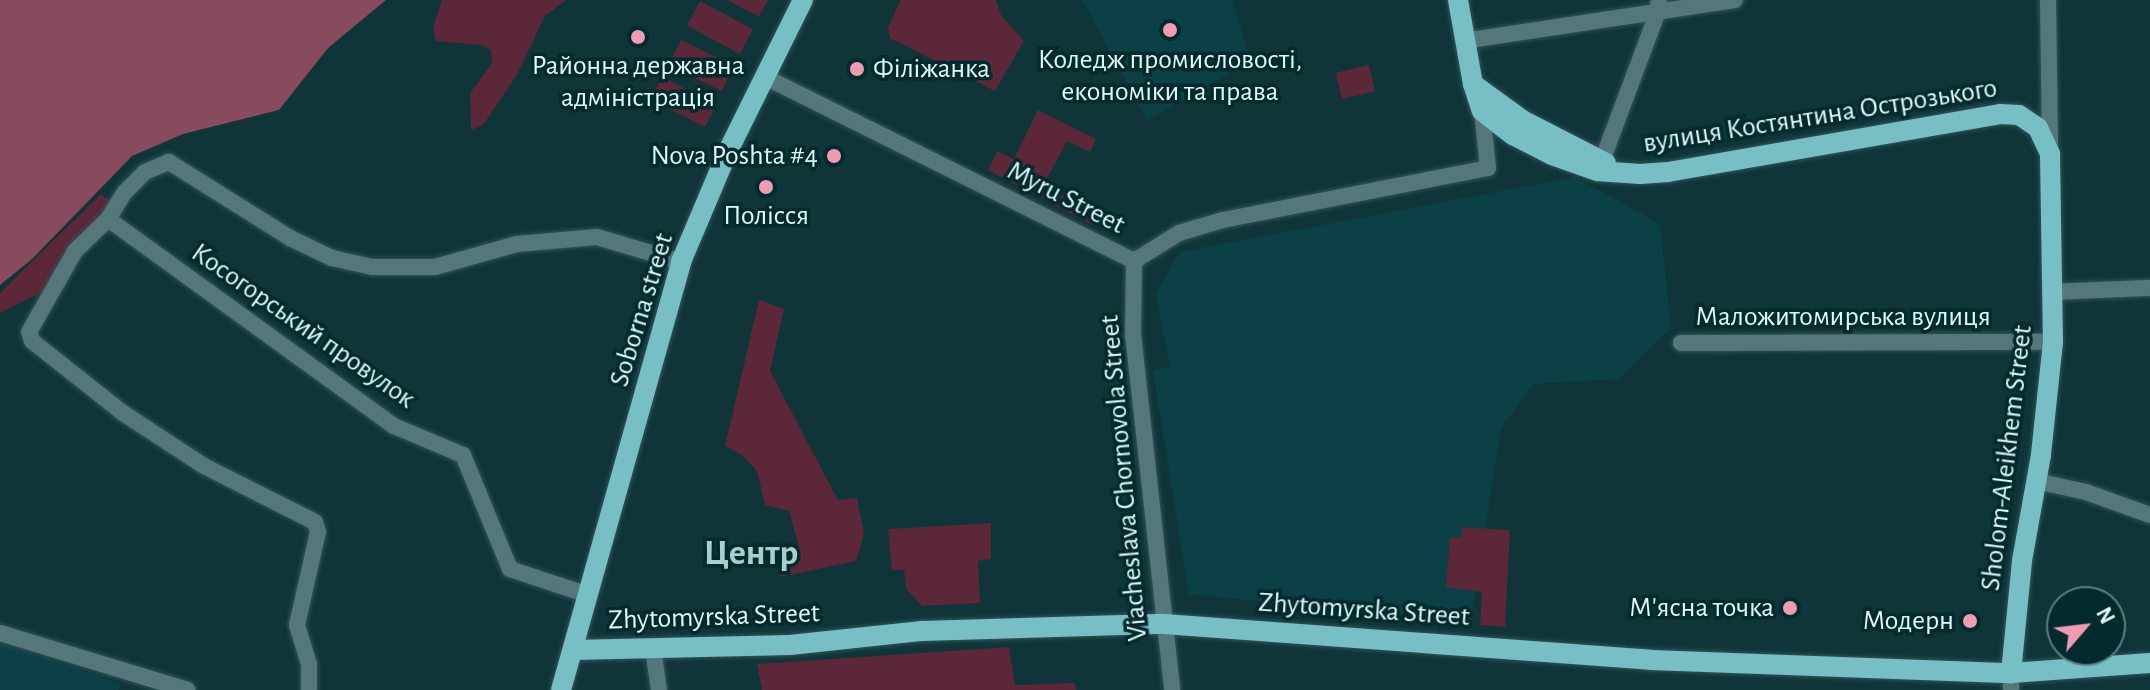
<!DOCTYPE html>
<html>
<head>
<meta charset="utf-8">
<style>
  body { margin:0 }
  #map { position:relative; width:2150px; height:690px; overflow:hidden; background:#0f3538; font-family:"Alegreya Sans",sans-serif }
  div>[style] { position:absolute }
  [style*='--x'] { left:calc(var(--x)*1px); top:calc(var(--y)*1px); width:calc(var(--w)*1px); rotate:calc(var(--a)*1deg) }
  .built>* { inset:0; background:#0b4145 }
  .green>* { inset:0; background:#5b2739; transform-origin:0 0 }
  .water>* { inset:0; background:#884b5e }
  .roads { filter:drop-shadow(0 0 2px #315457) drop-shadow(0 0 2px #315457) }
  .minor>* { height:16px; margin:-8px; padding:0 8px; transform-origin:8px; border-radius:8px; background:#56777a }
  .major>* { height:20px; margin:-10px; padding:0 10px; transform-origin:10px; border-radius:10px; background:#77bfc5 }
  .dots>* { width:22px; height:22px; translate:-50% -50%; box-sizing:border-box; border:4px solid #032b2e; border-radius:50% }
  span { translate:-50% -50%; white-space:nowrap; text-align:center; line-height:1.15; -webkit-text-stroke:7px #032b2e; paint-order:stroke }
  .poi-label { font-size:28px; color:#e2f7f8 }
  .left { translate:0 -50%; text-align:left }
  .right { translate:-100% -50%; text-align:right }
  .street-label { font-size:28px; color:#e2f7f8 }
  .district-label { font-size:36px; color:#a7cfd2; font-weight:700 }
  .north { position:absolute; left:2046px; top:586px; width:80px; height:80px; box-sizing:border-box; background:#032b2e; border:2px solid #5c7d7f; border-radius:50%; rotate:62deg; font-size:22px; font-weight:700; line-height:32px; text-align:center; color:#e2f7f8 }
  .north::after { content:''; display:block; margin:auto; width:28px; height:36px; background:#f19ab4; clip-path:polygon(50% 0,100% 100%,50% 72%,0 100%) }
</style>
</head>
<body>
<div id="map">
  <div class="built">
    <i style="clip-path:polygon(1082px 0,1233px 0,1250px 61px,1147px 120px)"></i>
    <i style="clip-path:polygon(1575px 177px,1660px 224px,1671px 328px,1618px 379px,1534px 384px,1501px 428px,1471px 623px,1189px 594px,1153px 371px,1170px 367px,1156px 294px,1180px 252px)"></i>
    <i style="clip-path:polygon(0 643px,121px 684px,119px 690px,0 690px)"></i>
  </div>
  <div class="green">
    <i style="clip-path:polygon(442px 0,566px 0,545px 16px,517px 75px,483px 125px,471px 130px,470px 93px,492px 63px,491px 50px,482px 45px,436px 41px,433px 27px)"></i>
    <i style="clip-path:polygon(728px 0,768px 0,759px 17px)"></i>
    <i style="clip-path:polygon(901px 0,996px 0,1001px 15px,1024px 41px,995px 91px,890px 38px,888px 27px)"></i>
    <i style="left:700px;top:1px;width:60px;height:28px;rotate:28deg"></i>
    <i style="left:681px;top:40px;width:59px;height:28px;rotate:26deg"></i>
    <i style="left:1369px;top:65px;width:27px;height:34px;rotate:77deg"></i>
    <i style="left:662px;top:77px;width:61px;height:25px;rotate:27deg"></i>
    <i style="clip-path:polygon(1038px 110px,1096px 139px,1090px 152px,1067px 141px,1043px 186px,1118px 223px,1092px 225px,988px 170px,997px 151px,1014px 159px)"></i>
    <i style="clip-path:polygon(101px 194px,110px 201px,105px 215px,48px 289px,0 313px,0 293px)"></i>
    <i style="clip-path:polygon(759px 300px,784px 309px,770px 371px,838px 500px,857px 498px,864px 534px,856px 561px,780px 577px,779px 552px,799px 547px,789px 511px,765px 505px,757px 471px,742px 455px,725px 446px)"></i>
    <i style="clip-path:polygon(991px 523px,991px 559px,978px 561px,980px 603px,922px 606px,906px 589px,904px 570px,892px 570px,888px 529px)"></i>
    <i style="clip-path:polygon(1463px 527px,1510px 530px,1505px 627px,1480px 625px,1482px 592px,1446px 587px,1450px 537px,1461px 538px)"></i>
    <i style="clip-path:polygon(1009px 647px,1015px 685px,1075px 683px,1076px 690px,762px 690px,757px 664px)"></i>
  </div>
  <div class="water">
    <i style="clip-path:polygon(0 0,386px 0,328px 48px,279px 110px,183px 134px,132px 156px,32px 259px,0 285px)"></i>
  </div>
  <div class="roads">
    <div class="minor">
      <i style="--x:2048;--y:0;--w:152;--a:89.2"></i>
      <i style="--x:1464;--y:41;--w:274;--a:-8.6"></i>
      <i style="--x:765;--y:77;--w:412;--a:26.5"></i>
      <i style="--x:1602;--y:161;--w:157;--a:-69.5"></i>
      <i style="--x:1657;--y:14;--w:14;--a:-82"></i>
      <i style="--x:108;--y:219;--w:353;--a:35.9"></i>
      <i style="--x:394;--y:426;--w:75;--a:22.8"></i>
      <i style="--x:463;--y:455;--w:123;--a:67.6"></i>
      <i style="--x:510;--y:569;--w:82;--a:18.4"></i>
      <i style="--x:1134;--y:261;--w:73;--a:90.8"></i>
      <i style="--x:1133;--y:334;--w:358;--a:83.7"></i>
      <i style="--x:1134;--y:261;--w:53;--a:-31.9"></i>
      <i style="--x:1179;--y:233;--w:46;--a:-16.5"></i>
      <i style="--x:1223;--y:220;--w:270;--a:-11.1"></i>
      <i style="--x:1488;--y:168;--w:57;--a:-96"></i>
      <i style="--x:2053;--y:292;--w:97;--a:-2.4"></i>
      <i style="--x:1681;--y:343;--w:372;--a:-0.2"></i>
      <i style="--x:2036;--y:481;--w:51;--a:12.4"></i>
      <i style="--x:2086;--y:492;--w:68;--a:19.8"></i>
      <i style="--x:0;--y:633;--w:196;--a:16.9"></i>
      <i style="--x:653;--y:648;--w:42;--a:81.9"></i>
      <i style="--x:309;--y:690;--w:26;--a:-90"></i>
      <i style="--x:309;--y:664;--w:41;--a:-107.1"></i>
      <i style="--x:297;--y:625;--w:95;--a:-77.3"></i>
      <i style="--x:318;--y:532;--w:10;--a:-107"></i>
      <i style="--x:315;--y:522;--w:124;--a:-153.2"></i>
      <i style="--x:204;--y:466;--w:97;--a:-146.8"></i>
      <i style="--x:123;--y:413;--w:116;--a:-141.6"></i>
      <i style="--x:32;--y:341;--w:9;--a:-108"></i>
      <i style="--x:29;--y:332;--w:93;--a:-60.4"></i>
      <i style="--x:75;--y:251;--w:46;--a:-44.1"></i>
      <i style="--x:108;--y:219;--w:32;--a:-58"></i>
      <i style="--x:125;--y:192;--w:28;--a:-45"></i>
      <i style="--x:145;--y:172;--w:26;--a:-23"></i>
      <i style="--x:169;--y:162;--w:143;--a:32.1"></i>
      <i style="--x:290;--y:238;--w:47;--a:25.5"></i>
      <i style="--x:332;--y:258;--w:41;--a:12.7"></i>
      <i style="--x:372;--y:267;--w:63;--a:0"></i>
      <i style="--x:435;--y:267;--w:85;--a:-15.7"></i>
      <i style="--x:517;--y:244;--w:80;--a:-5"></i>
      <i style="--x:597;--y:237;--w:88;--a:16.6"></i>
      <i style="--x:2011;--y:690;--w:17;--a:-90"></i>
    </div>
    <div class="major">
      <i style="--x:1458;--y:0;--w:85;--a:79.9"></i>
      <i style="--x:1473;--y:84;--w:28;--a:72"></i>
      <i style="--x:1482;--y:111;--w:39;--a:38"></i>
      <i style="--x:1513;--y:135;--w:44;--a:27.1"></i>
      <i style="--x:1552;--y:155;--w:48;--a:19.6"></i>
      <i style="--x:1597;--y:171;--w:43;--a:4"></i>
      <i style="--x:1640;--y:174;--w:28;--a:-4"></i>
      <i style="--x:1668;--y:172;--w:337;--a:-9.9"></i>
      <i style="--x:2000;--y:114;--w:19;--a:3"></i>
      <i style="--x:2019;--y:115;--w:23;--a:34"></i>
      <i style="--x:2038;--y:128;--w:29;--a:65"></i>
      <i style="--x:2050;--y:154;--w:188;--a:89.1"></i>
      <i style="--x:2053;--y:342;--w:114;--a:96.1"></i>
      <i style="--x:2041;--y:455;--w:108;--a:100.2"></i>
      <i style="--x:2022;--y:561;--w:113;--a:95.6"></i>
      <i style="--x:1473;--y:84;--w:63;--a:36"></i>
      <i style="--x:1524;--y:121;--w:92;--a:27.1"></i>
      <i style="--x:573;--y:650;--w:217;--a:-1.3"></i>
      <i style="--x:790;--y:645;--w:133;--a:-6.1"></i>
      <i style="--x:922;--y:631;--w:242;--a:-1.7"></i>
      <i style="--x:1164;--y:624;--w:488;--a:4.2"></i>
      <i style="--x:1651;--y:660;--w:360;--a:2.1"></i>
      <i style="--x:2011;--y:673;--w:139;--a:-4.1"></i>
      <i style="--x:561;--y:690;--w:445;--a:-74.3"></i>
      <i style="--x:681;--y:262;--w:121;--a:-67.1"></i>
      <i style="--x:728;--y:151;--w:169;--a:-63.6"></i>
    </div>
  </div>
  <div class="dots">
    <i style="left:1170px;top:30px;background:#f19ab4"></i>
    <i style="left:638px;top:37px;background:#f19ab4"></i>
    <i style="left:857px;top:69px;background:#f19ab4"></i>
    <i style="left:834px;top:156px;background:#f19ab4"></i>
    <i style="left:766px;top:187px;background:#f19ab4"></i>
    <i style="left:1790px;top:608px;background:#f19ab4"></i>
    <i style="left:1970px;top:621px;background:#f19ab4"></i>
  </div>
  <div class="poi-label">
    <span style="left:1170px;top:76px">Коледж промисловості,<br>економіки та права</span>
    <span style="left:638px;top:82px">Районна державна<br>адміністрація</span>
    <span class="left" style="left:873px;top:69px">Філіжанка</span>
    <span class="right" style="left:818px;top:156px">Nova Poshta #4</span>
    <span style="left:766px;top:216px">Полісся</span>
    <span class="right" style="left:1774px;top:608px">М'ясна точка</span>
    <span class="right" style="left:1954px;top:621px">Модерн</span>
  </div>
  <div class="street-label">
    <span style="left:1820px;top:116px;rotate:-9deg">вулиця Костянтина Острозького</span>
    <span style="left:1066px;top:198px;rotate:27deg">Myru Street</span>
    <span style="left:642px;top:310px;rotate:-73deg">Soborna street</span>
    <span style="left:1843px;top:317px">Маложитомирська вулиця</span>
    <span style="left:303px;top:326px;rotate:35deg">Косогорський провулок</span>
    <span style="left:2007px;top:458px;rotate:-83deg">Sholom-Aleikhem Street</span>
    <span style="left:1124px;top:478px;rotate:-95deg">Viacheslava Chornovola Street</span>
    <span style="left:1364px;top:610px;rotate:4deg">Zhytomyrska Street</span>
    <span style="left:714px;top:617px;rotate:-2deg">Zhytomyrska Street</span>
  </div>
  <div class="district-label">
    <span style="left:751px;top:554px">Центр</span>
  </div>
  <div class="north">N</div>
</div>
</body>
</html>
